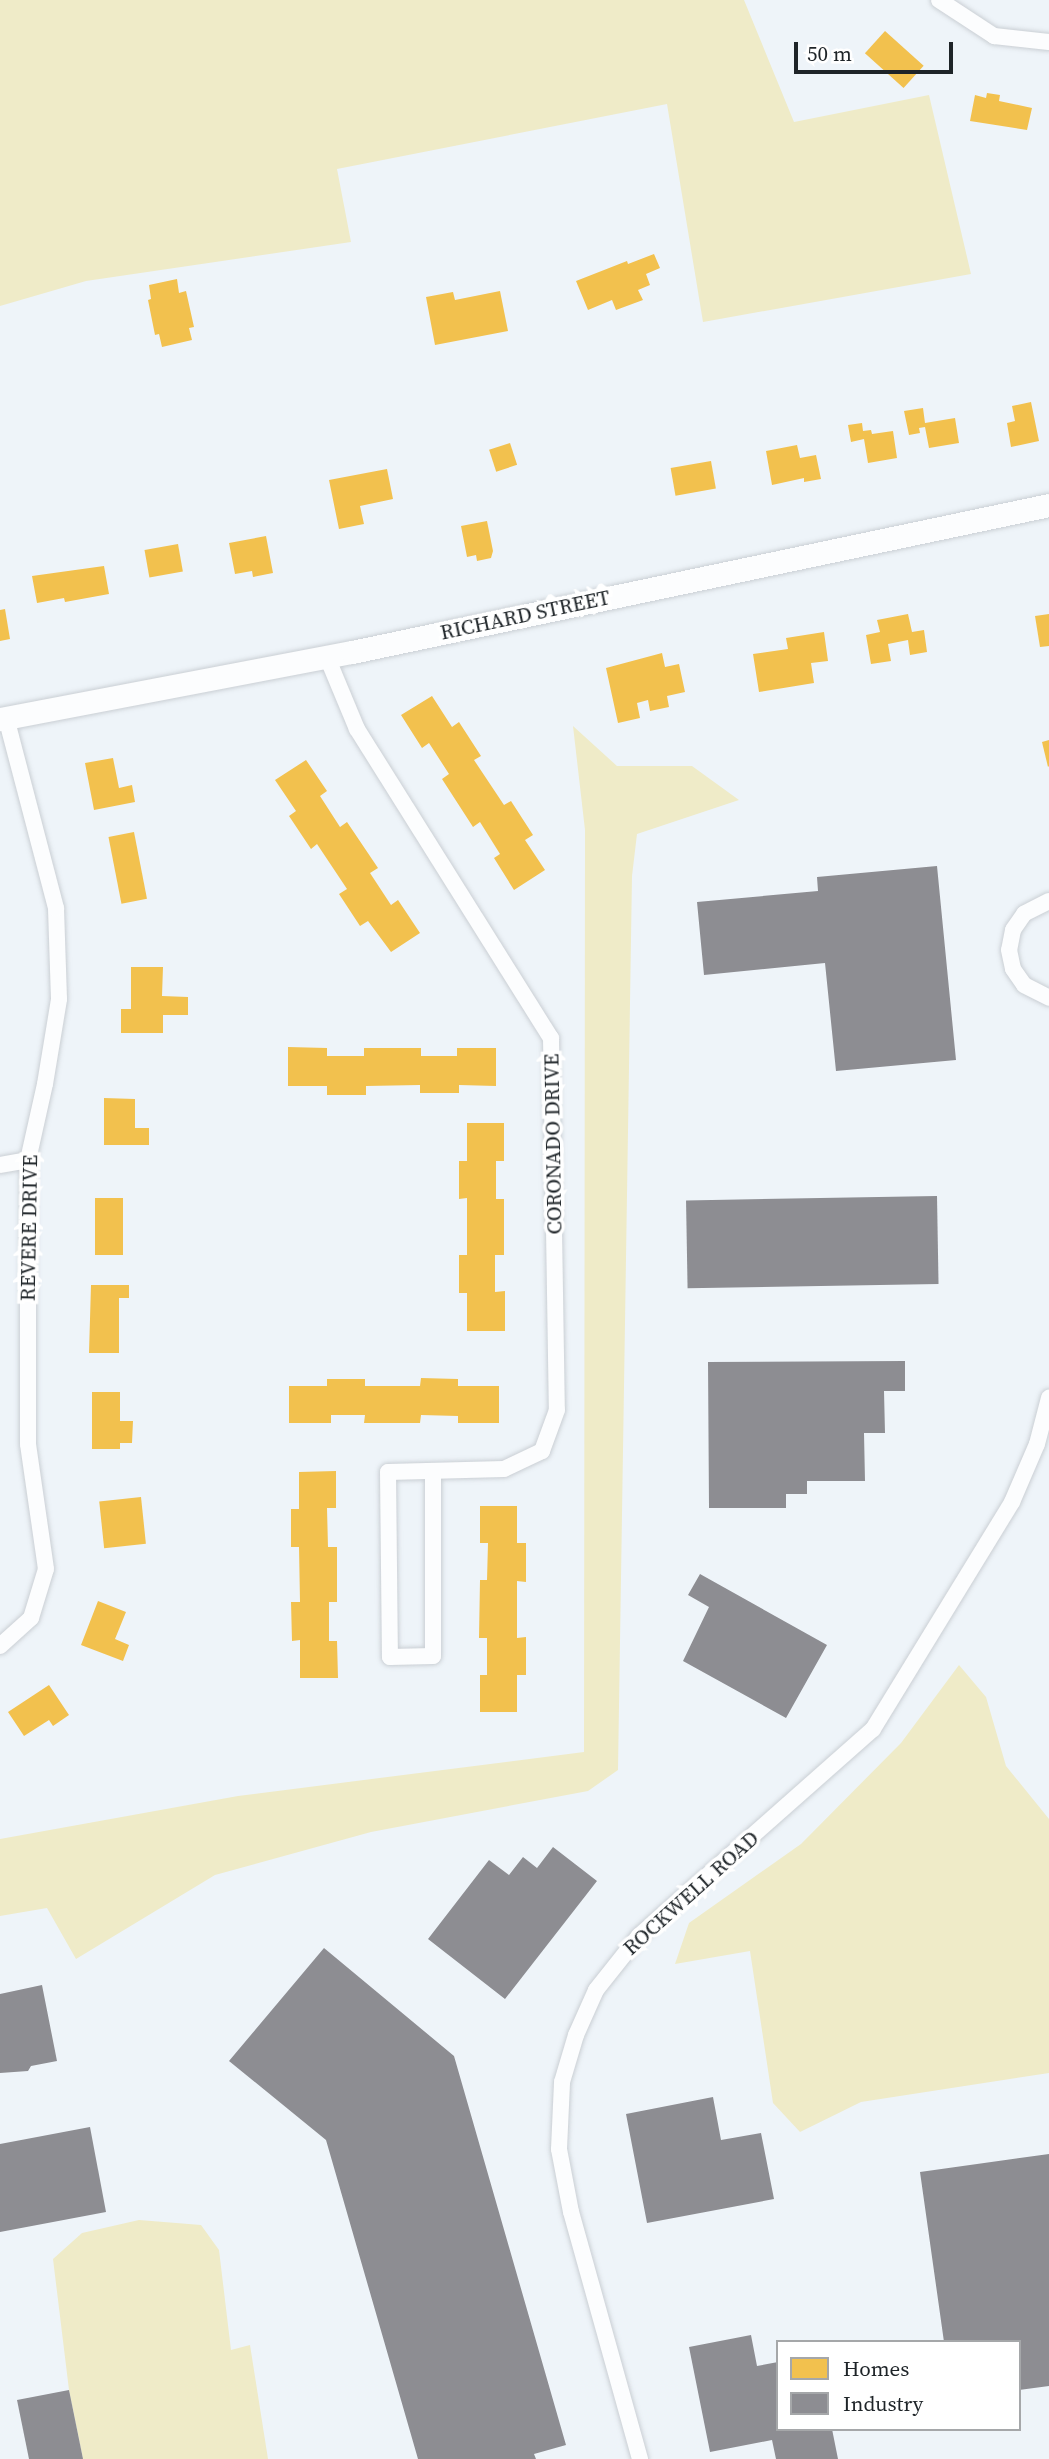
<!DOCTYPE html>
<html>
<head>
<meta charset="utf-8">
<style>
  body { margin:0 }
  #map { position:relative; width:1049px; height:2459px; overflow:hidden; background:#eef4f9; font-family:"Source Serif 4",serif }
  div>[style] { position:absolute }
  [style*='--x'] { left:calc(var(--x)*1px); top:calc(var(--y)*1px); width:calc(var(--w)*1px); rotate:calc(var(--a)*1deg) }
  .green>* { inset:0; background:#efebc8 }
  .homes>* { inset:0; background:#f2c14e; transform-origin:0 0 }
  .industry>* { inset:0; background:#8d8d92; transform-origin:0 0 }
  .roads { filter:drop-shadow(0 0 2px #cacfd4) drop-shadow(0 0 2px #cacfd4) }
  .street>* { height:16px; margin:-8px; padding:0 8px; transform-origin:8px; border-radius:8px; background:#fcfdfe }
  .secondary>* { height:23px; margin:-11.5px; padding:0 11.5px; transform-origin:11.5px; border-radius:11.5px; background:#fcfdfe }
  span { translate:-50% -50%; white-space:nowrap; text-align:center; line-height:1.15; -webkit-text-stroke:7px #fff; paint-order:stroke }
  .street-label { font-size:21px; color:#1e2428 }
  .legend { position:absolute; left:776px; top:2340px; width:245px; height:91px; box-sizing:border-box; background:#fff; border:2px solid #a5a7a9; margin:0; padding:9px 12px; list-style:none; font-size:21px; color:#1e2428 }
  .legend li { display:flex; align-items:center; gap:14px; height:35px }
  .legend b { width:35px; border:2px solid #a5a7a9 }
  .scale { position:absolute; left:794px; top:42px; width:159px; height:32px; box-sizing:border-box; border:4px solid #1e2428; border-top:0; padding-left:9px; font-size:21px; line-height:24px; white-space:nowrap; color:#1e2428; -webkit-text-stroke:5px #fff; paint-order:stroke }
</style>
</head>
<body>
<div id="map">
  <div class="green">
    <i style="clip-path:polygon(0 0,744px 0,794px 122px,929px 95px,971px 274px,703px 322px,667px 104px,337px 169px,351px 242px,86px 281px,0 306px)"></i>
    <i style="clip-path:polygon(573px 726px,617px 766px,692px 766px,739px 800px,637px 834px,632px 876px,618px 1770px,588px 1791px,371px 1832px,215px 1875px,76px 1959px,47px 1908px,0 1916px,0 1839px,238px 1796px,584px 1752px,585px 830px)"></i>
    <i style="clip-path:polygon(959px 1665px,986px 1697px,1006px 1766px,1049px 1819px,1049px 2073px,861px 2102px,800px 2132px,773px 2103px,750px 1951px,675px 1964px,689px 1923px,801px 1844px,901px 1743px)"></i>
    <i style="clip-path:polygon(139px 2220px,201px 2225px,219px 2250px,231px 2350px,250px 2345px,268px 2459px,83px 2459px,69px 2390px,53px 2259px,82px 2233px)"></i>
  </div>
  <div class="homes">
    <i style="left:885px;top:31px;width:52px;height:30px;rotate:42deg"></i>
    <i style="clip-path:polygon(987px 93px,1000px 95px,999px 101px,1032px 108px,1027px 130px,970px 121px,975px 95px,986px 98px)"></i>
    <i style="clip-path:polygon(654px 254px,660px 268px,646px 274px,650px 285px,638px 290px,643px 300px,616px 310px,612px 300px,588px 310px,576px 281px,627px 261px,628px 264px)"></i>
    <i style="clip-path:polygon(177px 279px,179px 293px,186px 291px,194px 327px,189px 328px,192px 340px,162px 347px,159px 334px,155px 335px,148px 300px,151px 299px,149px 285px)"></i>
    <i style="clip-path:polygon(500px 291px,508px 331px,435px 345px,426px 297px,453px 292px,455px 300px)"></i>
    <i style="clip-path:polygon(1031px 402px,1039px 441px,1011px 447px,1007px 423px,1015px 421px,1012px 406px)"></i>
    <i style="clip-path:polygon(923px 408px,925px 423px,955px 418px,959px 443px,929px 448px,925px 427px,919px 428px,920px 433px,909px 435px,904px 411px)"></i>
    <i style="clip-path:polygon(862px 423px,863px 431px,871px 430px,872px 434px,893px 431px,897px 458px,868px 463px,864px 439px,851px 442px,848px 425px)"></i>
    <i style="left:510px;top:443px;width:23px;height:22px;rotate:72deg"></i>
    <i style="clip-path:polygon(797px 445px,800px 458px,816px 455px,821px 479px,804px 482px,804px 478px,772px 485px,766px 451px)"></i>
    <i style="left:711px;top:461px;width:28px;height:41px;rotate:80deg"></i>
    <i style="clip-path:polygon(387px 469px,393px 499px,360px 506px,364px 524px,339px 529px,329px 480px)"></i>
    <i style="clip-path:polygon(487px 521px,493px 551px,491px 558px,477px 561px,476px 555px,467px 557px,461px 526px)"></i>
    <i style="clip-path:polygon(266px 536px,273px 573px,253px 577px,252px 571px,235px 574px,229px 543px)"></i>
    <i style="left:178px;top:544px;width:28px;height:34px;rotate:80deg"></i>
    <i style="clip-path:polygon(104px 566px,109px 594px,65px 602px,64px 598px,37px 603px,32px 576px)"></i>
    <i style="clip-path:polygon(5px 609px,10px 639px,0 641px,0 610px)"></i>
    <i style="clip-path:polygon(908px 614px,912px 632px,924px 630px,927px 652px,910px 655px,908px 640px,888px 644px,891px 661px,871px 664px,866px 635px,880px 632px,877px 620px)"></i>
    <i style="clip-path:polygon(1049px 614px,1049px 646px,1040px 647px,1035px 616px)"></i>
    <i style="clip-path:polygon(824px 632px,828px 661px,811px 663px,814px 683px,759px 692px,753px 654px,788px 649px,786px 638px)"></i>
    <i style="clip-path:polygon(662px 653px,665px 667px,679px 664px,685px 692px,667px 696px,669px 707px,650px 711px,648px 700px,637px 703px,640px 718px,618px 723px,606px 668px)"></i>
    <i style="clip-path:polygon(432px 696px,452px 727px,459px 722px,481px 756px,474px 760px,504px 805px,511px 801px,533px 835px,525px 840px,545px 870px,514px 890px,494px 858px,500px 854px,480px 822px,473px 827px,442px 779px,449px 774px,429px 743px,422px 748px,401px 715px)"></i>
    <i style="clip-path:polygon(1049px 740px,1049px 766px,1048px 767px,1042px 742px)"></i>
    <i style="clip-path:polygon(113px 758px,119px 788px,132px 785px,135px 802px,94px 810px,85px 763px)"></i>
    <i style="clip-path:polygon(306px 760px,327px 791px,320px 796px,340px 827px,347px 822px,378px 868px,370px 873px,391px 905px,398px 900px,420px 933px,391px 952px,368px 921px,360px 926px,339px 894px,347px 889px,317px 844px,311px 849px,289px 816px,296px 811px,275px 780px)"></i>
    <i style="left:134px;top:832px;width:68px;height:26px;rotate:79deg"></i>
    <i style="clip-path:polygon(131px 967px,163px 967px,162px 996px,188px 997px,188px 1015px,163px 1015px,163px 1033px,121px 1033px,121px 1009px,131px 1009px)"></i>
    <i style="clip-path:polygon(288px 1047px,327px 1048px,327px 1056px,364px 1056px,364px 1048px,421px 1048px,421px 1056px,457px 1056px,457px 1048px,496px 1048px,496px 1086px,459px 1085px,459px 1093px,420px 1093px,420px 1085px,366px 1086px,366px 1095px,327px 1095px,327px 1086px,288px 1086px)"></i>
    <i style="clip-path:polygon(104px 1098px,135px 1099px,135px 1128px,149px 1128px,149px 1145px,104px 1145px)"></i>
    <i style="clip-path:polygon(467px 1123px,504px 1123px,504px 1161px,496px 1161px,496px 1199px,504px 1199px,504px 1255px,495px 1255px,495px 1292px,505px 1291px,505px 1331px,467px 1331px,467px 1293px,459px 1293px,459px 1255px,467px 1255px,467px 1198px,459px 1199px,459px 1161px,467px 1161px)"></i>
    <i style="left:95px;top:1198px;width:28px;height:57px"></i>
    <i style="clip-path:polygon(91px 1285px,129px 1285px,129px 1298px,119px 1298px,119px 1353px,89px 1353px)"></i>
    <i style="clip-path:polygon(421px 1378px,458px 1379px,458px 1386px,499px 1386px,499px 1423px,458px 1423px,458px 1416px,421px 1415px,420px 1423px,364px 1423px,365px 1415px,331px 1415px,331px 1423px,289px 1423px,289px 1386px,327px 1386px,327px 1379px,365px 1379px,365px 1386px,420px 1386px)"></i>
    <i style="clip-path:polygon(92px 1392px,120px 1392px,120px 1421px,133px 1421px,132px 1443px,120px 1443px,120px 1449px,92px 1449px)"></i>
    <i style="clip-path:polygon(336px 1471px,336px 1508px,327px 1508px,328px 1547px,337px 1547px,337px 1602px,329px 1602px,329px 1641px,337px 1641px,338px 1678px,300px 1678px,300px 1640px,292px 1641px,291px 1602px,300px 1602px,299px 1547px,291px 1547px,291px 1509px,299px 1509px,299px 1472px)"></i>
    <i style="left:141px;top:1497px;width:47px;height:42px;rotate:84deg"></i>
    <i style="clip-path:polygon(480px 1506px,517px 1506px,517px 1543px,526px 1543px,526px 1582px,517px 1581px,517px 1638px,526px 1637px,526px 1675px,517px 1675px,517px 1712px,480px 1712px,480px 1675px,487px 1675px,487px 1638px,479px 1638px,480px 1580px,487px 1580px,488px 1543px,480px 1543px)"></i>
    <i style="clip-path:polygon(98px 1601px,126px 1612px,115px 1639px,129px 1645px,123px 1661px,81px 1645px)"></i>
    <i style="clip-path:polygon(49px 1685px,69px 1715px,53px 1726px,49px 1720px,24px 1736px,8px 1712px)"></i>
  </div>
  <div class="industry">
    <i style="clip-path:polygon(937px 866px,956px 1060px,836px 1071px,825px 963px,704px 975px,697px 902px,818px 891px,817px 877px)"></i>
    <i style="left:937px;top:1196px;width:88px;height:251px;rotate:89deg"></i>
    <i style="clip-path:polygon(905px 1361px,905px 1391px,884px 1391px,885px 1433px,864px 1433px,865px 1481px,807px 1481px,807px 1494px,786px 1494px,786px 1508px,709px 1508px,708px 1362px)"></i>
    <i style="clip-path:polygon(700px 1574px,827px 1645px,786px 1718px,683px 1661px,709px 1607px,688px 1595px)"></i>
    <i style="clip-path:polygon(553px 1847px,597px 1881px,505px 1999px,428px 1939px,489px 1860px,509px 1875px,523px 1857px,537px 1868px)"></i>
    <i style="clip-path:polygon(324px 1948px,454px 2056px,566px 2445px,534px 2454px,536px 2459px,418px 2459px,326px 2140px,229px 2061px)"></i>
    <i style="clip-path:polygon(42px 1985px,57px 2061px,31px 2066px,28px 2071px,0 2073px,0 1994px)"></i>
    <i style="clip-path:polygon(713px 2097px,721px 2140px,761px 2133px,774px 2199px,647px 2223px,626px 2114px)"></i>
    <i style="clip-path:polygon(90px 2127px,106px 2212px,0 2232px,0 2144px)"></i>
    <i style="clip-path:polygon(1049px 2154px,1049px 2386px,1019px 2390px,1019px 2342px,944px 2342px,920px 2172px)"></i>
    <i style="clip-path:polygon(751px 2335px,757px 2366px,778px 2362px,778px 2429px,832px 2429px,838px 2459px,776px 2459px,772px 2440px,710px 2452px,689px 2347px)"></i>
    <i style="clip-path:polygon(69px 2390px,83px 2459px,29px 2459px,17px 2400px)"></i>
  </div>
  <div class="roads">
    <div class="street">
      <i style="--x:939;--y:0;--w:66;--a:33.2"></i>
      <i style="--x:994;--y:36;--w:55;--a:6.2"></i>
      <i style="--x:327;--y:657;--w:78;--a:67.4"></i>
      <i style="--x:357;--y:729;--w:365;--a:57.9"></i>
      <i style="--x:551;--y:1038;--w:372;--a:89.1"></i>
      <i style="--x:557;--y:1410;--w:44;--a:110.1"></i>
      <i style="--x:542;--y:1451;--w:42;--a:154.7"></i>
      <i style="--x:504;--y:1469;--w:116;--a:178.5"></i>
      <i style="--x:388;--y:1472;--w:185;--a:89.4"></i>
      <i style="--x:390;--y:1657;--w:43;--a:-1.3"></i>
      <i style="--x:433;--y:1656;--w:185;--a:-90"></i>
      <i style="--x:1049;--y:901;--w:28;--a:153"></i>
      <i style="--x:1024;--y:914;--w:19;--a:125"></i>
      <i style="--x:1013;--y:930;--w:20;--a:101"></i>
      <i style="--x:1009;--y:950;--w:19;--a:78"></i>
      <i style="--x:1013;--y:969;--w:19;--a:55"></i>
      <i style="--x:1024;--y:985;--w:28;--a:27"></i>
      <i style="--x:0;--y:1165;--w:28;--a:-10"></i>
      <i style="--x:0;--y:1646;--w:42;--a:-42.1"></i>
      <i style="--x:31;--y:1618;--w:51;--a:-73"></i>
      <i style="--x:46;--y:1569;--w:126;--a:-98.2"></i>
      <i style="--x:28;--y:1444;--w:284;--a:-90"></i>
      <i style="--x:28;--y:1160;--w:78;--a:-77.4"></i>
      <i style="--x:45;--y:1084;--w:86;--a:-80.6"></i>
      <i style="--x:59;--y:999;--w:91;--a:-91.9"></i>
      <i style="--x:56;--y:908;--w:196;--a:-104.7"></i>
      <i style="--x:640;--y:2459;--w:256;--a:-105.6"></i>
      <i style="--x:571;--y:2212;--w:64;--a:-100.8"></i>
      <i style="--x:559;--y:2149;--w:67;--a:-87.4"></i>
      <i style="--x:562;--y:2082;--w:49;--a:-73.4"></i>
      <i style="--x:576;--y:2035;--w:49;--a:-66"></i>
      <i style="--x:596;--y:1990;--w:69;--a:-51.5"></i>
      <i style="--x:639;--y:1936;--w:312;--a:-41.5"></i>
      <i style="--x:873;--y:1729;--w:266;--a:-58.5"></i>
      <i style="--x:1012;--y:1502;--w:63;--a:-66.7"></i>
      <i style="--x:1037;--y:1444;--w:48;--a:-75.4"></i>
    </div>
    <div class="secondary">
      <i style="--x:0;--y:719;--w:358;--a:-10.8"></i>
      <i style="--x:352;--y:652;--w:712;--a:-11.91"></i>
    </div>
  </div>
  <div class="street-label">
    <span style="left:525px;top:615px;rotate:-12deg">RICHARD STREET</span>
    <span style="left:553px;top:1144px;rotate:-91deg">CORONADO DRIVE</span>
    <span style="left:29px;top:1228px;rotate:-89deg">REVERE DRIVE</span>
    <span style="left:691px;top:1893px;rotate:-42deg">ROCKWELL ROAD</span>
  </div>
  <ul class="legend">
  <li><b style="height:19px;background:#f2c14e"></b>Homes</li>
  <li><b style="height:19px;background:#8d8d92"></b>Industry</li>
  </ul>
  <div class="scale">50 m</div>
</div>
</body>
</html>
